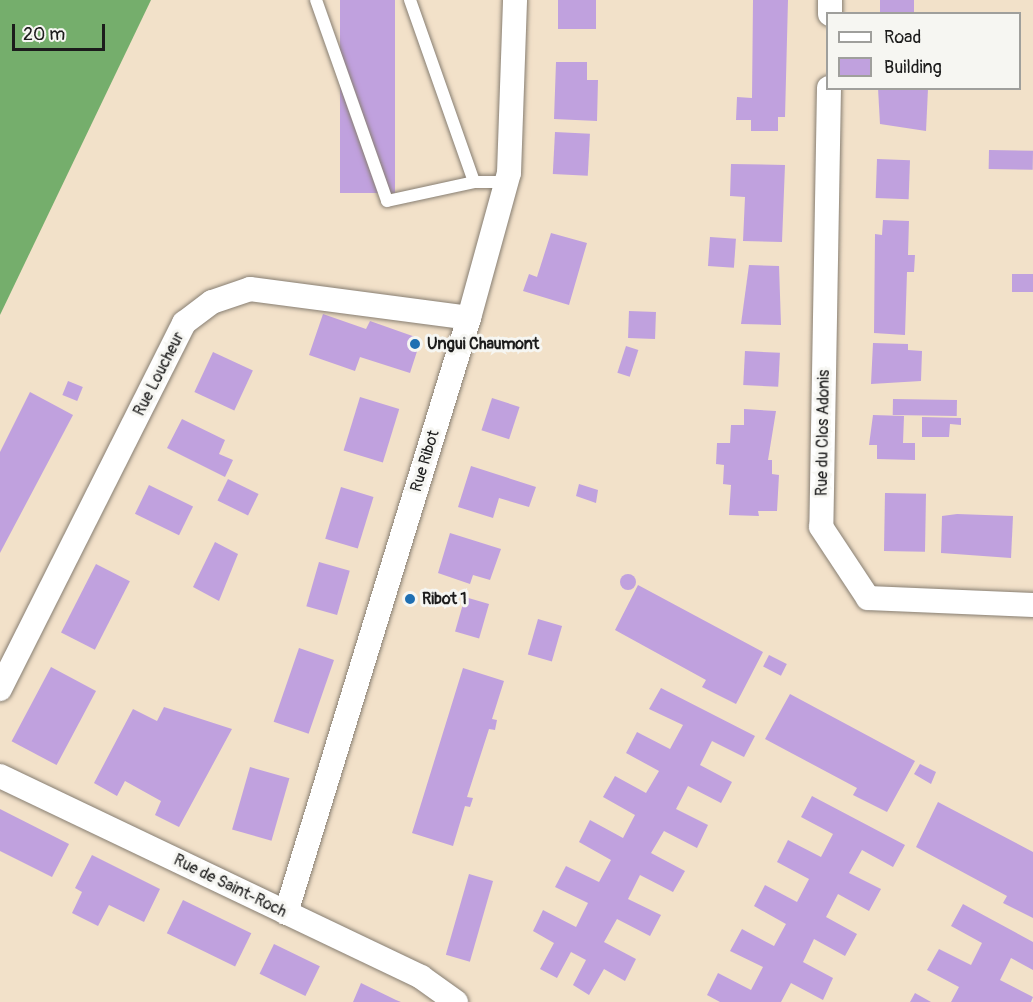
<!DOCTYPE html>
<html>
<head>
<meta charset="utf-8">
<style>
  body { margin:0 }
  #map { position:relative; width:1033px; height:1002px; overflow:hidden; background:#f2e1c9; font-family:Pangolin,sans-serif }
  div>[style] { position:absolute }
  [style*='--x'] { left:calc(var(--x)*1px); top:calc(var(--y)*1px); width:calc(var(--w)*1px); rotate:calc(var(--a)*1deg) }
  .forest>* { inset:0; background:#75ae6c }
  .building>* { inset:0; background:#c0a1de; transform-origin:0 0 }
  .round { border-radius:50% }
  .roads { filter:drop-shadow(0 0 2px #877e72) drop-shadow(0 0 2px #877e72) }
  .service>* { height:12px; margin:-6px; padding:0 6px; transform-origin:6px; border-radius:6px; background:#fff }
  .minor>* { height:24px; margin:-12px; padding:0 12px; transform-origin:12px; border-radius:12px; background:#fff }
  .dots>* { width:16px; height:16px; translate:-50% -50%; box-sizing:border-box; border:3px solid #f6f6f2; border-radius:50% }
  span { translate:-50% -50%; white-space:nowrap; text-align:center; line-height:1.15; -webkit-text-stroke:6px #f6f6f2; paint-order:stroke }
  .poi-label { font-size:16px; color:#1c1c1c; font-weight:700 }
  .left { translate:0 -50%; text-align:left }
  .street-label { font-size:16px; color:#1c1c1c }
  .legend { position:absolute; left:826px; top:12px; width:195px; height:78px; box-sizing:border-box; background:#f6f6f2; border:2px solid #9f9f9c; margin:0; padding:8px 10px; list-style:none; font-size:18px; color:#1c1c1c }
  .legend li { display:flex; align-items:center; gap:12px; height:30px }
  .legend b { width:30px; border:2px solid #9f9f9c }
  .scale { position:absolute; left:12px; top:24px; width:93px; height:27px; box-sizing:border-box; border:3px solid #1c1c1c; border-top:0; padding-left:8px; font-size:18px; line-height:21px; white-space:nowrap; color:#1c1c1c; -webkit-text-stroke:4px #f6f6f2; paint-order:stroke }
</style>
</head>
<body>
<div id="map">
  <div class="forest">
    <i style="clip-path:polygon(0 0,151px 0,0 315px)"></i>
  </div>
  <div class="building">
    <i style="left:340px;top:0;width:55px;height:193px"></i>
    <i style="left:558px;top:0;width:38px;height:29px"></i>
    <i style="clip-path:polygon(753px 0,788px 0,785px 117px,778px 117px,778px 131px,751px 131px,751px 120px,736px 120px,737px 97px,752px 98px)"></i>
    <i style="left:880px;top:0;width:34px;height:14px"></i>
    <i style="clip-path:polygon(556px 62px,587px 62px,587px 80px,598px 80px,597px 121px,554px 119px)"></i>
    <i style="clip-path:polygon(878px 88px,928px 89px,926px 131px,880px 124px)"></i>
    <i style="left:555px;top:132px;width:35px;height:42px;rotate:3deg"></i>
    <i style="left:989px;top:150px;width:44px;height:19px;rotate:1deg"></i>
    <i style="left:877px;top:159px;width:33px;height:39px;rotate:2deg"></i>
    <i style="clip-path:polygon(731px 164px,785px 165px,782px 242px,743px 241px,745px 197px,730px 196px)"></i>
    <i style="clip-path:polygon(883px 220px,909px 221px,908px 255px,915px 255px,914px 272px,907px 272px,905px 335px,874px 333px,875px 234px,882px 235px)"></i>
    <i style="clip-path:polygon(551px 233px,587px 243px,569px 305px,523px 291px,529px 274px,537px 277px)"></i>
    <i style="left:710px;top:237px;width:26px;height:29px;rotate:4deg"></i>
    <i style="clip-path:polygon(749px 265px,779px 266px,781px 325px,741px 324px)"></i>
    <i style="left:1012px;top:274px;width:21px;height:18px"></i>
    <i style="left:629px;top:311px;width:27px;height:27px;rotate:2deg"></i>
    <i style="clip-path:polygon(323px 314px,366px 329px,370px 321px,421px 339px,410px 373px,360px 357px,355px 371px,309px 355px)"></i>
    <i style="clip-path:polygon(873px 343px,908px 344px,908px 350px,922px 351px,921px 381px,871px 384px)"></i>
    <i style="left:626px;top:346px;width:13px;height:28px;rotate:18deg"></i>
    <i style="left:745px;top:351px;width:35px;height:34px;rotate:3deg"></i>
    <i style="left:213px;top:352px;width:44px;height:44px;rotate:25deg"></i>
    <i style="left:68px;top:381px;width:16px;height:15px;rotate:22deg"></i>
    <i style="clip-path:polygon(30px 392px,73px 415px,0 553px,0 452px)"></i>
    <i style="left:360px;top:397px;width:41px;height:56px;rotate:17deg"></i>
    <i style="left:492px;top:398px;width:29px;height:34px;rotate:18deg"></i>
    <i style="left:893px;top:399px;width:64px;height:16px;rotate:1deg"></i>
    <i style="clip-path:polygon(744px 409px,776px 411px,768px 460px,772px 460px,772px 474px,779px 475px,777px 511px,758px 511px,759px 516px,729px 515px,731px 485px,723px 484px,724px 465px,716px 464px,717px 443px,730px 443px,731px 425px,744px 425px)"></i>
    <i style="clip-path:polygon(873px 415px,904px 416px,903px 443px,915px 443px,915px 460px,877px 459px,877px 445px,869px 445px)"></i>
    <i style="clip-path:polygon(922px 417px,961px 418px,961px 425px,950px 424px,949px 437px,922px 437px)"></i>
    <i style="clip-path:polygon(182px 419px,225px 440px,219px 454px,233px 460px,225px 477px,167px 448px)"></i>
    <i style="clip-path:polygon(471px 466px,536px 487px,529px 507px,499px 498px,493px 518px,458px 507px)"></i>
    <i style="left:228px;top:479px;width:34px;height:24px;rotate:26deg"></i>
    <i style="clip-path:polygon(579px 484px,598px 490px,596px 503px,576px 496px)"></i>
    <i style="left:149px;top:485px;width:49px;height:32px;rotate:26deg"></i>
    <i style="left:341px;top:487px;width:34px;height:54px;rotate:17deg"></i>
    <i style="left:885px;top:493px;width:41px;height:58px;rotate:1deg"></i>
    <i style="clip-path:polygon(957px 514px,1013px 516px,1011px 558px,941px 553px,942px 516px)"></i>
    <i style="clip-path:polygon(450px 533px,501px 549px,490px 580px,473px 575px,470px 584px,438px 573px)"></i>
    <i style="clip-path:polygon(215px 542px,238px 554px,219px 601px,193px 587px)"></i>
    <i style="left:319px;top:562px;width:32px;height:46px;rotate:16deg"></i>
    <i style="left:96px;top:564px;width:38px;height:77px;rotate:27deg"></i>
    <i class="round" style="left:620px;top:574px;width:16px;height:16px"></i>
    <i style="clip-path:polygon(638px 585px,763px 652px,736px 704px,702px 687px,706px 680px,615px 630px)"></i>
    <i style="left:465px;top:597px;width:25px;height:36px;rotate:16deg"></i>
    <i style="left:538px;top:619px;width:25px;height:37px;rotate:16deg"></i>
    <i style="left:299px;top:648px;width:37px;height:78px;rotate:19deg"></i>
    <i style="left:769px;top:655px;width:20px;height:13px;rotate:27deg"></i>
    <i style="left:51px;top:667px;width:51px;height:84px;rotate:28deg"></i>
    <i style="clip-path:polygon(463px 668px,504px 681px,492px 719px,497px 720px,495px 730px,489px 729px,467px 797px,473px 798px,470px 807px,465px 806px,453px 846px,412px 833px)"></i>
    <i style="clip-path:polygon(661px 688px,755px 736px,744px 757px,712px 741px,700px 765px,732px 782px,721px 803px,688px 786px,676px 809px,708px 825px,697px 848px,664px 831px,651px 853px,685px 871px,673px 892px,640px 875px,628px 899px,661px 915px,650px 936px,617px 919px,604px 942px,636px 959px,625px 981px,604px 969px,589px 995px,573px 985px,586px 960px,571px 952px,557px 978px,540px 969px,554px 943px,533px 931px,543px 910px,576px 927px,588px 903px,555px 887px,566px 866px,599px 882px,611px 860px,579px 842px,590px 820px,623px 838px,635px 815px,603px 797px,615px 776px,646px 793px,659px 771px,626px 753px,637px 732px,670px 749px,683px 725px,649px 709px)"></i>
    <i style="clip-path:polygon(790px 694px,915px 761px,887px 812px,853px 795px,857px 788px,765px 739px)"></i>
    <i style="clip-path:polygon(164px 707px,232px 729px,179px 827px,155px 815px,161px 801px,125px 781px,117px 796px,94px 783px,133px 709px,157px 721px)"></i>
    <i style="clip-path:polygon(920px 764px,936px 772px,931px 784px,914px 774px)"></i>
    <i style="left:250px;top:767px;width:41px;height:65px;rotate:16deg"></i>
    <i style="clip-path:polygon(812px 796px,905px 845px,893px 867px,862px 850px,849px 873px,881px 889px,869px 911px,838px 894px,826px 917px,857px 934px,845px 956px,814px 939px,803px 962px,833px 978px,823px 1000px,791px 983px,781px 1002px,720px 1002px,707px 995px,718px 973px,751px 990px,763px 967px,730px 951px,742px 929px,774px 946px,786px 924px,754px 906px,765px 885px,797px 902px,809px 879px,777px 862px,788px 840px,821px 857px,833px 834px,801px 817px)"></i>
    <i style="clip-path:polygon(938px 802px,1033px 852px,1033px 918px,1003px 903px,1007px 896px,916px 847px)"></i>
    <i style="clip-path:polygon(0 809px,69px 844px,52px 877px,0 851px)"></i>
    <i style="clip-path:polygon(92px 855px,160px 889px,144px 922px,109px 905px,98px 926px,72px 913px,82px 892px,75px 888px)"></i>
    <i style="left:469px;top:874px;width:25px;height:84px;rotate:16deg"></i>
    <i style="left:183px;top:900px;width:76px;height:37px;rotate:26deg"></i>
    <i style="clip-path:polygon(963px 904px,1033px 942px,1033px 970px,1011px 958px,1000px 980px,1033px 997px,1031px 1002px,951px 1002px,959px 987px,927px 970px,939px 949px,971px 965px,982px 943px,951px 926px)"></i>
    <i style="left:274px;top:944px;width:51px;height:33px;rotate:26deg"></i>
    <i style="clip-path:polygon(361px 983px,396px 1000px,401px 1002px,353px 1002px)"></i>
    <i style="clip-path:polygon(915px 993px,931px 1002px,910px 1002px)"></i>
  </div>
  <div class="roads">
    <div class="service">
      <i style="--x:316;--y:0;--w:213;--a:70.5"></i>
      <i style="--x:387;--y:201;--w:89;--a:-12.3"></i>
      <i style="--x:474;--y:182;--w:32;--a:0"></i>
      <i style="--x:410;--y:0;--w:193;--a:70.6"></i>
    </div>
    <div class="minor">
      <i style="--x:830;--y:14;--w:14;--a:-90"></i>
      <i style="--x:829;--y:88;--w:439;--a:91"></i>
      <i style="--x:821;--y:527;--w:85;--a:56.5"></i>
      <i style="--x:868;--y:598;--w:165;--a:2.4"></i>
      <i style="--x:0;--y:689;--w:410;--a:-63.3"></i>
      <i style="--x:184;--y:323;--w:35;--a:-37"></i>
      <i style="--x:212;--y:302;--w:40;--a:-18.9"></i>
      <i style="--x:250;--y:289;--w:221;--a:7.5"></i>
      <i style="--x:0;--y:776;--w:467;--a:25.5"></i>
      <i style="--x:421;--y:977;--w:43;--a:35.5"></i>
      <i style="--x:286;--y:913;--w:623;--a:-72.9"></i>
      <i style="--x:469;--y:318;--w:150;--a:-74.6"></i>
      <i style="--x:509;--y:173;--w:173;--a:-88"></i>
    </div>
  </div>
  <div class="dots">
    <i style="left:415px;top:344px;background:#1f6fb2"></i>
    <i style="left:410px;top:599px;background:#1f6fb2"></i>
  </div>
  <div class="poi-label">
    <span class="left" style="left:427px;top:344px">Ungui Chaumont</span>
    <span class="left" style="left:422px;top:599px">Ribot 1</span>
  </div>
  <div class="street-label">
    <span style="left:159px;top:374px;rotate:-63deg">Rue Loucheur</span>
    <span style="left:823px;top:433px;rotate:-89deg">Rue du Clos Adonis</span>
    <span style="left:425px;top:461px;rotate:-73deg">Rue Ribot</span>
    <span style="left:230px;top:886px;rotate:26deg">Rue de Saint-Roch</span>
  </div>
  <ul class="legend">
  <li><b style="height:8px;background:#fff"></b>Road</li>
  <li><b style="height:16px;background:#c0a1de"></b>Building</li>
  </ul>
  <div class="scale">20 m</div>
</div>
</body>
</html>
